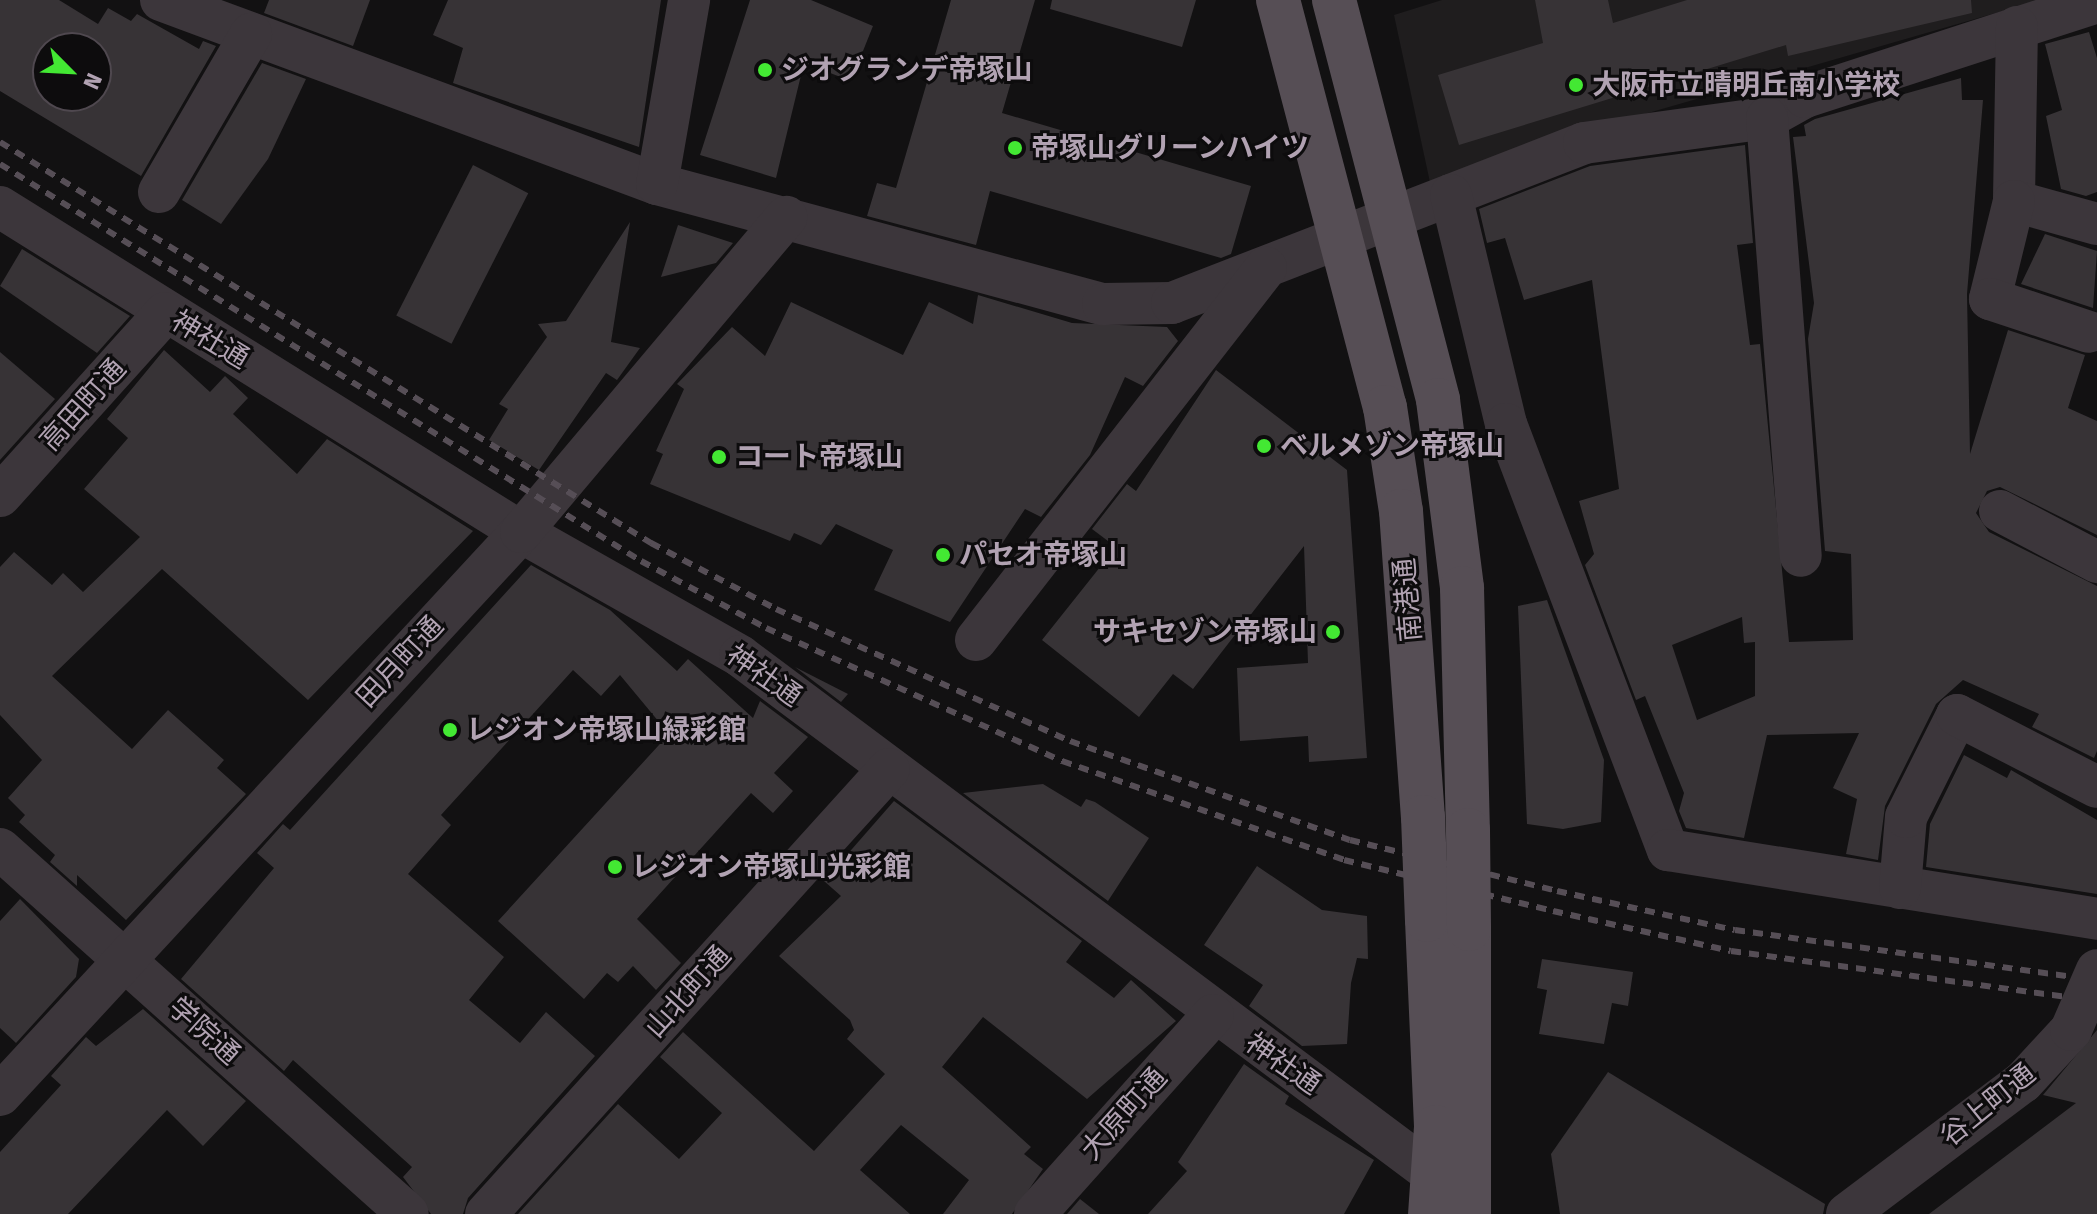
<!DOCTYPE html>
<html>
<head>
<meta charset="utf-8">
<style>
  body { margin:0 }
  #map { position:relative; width:2097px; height:1214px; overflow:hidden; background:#121112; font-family:"Fira Sans","Noto Sans JP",sans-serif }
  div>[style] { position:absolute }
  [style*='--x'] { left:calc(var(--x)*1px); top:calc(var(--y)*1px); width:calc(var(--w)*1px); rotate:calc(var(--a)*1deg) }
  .built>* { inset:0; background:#1f1d1e }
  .building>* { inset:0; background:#373336; transform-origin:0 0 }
  .minor>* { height:42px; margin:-21px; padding:0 21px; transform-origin:21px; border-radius:21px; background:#3c363b }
  .primary>* { height:44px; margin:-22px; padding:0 22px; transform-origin:22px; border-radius:22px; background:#564e55 }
  .rail>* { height:6px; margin-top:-3px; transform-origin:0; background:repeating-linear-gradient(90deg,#564e56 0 10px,transparent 0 18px) }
  .minor-bridge>* { height:42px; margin:-21px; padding:0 21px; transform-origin:21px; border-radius:21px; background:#3c363b }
  .primary-bridge>* { height:44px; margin:-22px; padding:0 22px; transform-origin:22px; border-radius:22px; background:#564e55 }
  .dots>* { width:22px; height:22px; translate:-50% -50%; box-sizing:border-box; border:4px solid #0d0c0d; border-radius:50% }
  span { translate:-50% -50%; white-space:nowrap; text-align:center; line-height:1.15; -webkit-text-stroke:6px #0d0c0d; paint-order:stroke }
  .poi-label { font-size:28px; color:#b1a2b2; font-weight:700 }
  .left { translate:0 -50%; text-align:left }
  .right { translate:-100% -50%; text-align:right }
  .street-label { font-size:28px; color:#b1a2b2 }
  .north { position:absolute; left:32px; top:32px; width:80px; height:80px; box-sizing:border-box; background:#0d0c0d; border:2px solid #4f484f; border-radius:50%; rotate:114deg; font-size:22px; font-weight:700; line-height:32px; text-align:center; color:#b1a2b2 }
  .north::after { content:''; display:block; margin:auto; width:28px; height:36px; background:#43e833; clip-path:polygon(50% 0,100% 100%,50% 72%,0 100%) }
</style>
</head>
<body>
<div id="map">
  <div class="built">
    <i style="clip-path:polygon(1442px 0,2041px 0,1499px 156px,1431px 187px,1394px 15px)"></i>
  </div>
  <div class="building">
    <i style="clip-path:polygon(evenodd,0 0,59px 0,98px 24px,108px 8px,131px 21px,137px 14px,199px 49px,203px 41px,216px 46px,141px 176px,0 91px,0 0,48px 48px,96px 48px,96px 96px,48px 96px,48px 48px)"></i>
    <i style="clip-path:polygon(269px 0,370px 0,353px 46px,264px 13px)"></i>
    <i style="clip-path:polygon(448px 0,661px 0,639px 147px,453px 83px,463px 48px,433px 35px)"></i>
    <i style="clip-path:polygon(750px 0,811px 0,873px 26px,851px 81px,804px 63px,776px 178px,700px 155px)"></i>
    <i style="clip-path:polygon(951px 0,1035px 0,1002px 113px,1251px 186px,1231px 254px,1221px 258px,990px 191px,976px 245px,867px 216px,877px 183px,896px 188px)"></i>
    <i style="clip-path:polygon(1052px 0,1196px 0,1182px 47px,1050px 9px)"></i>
    <i style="clip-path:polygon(1535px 0,1608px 0,1613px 23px,1687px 0,1971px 0,1972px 13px,1788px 56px,1786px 45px,1459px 145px,1438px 75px,1543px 43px)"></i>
    <i style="clip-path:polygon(2089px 32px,2097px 58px,2097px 192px,2086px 196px,2061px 189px,2046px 116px,2062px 110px,2045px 44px)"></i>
    <i style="clip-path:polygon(262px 63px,306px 79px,268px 159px,221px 224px,182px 200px)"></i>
    <i style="clip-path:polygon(evenodd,1961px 78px,1962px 100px,1983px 100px,1967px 294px,1970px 454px,2008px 330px,2085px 355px,2068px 408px,2097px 421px,2097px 535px,2000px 487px,1987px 491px,1976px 513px,1989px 532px,2097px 586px,2097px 751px,2094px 758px,2032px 727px,2039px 714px,1963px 680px,1936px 704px,1885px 806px,1878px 860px,1846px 854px,1857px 799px,1833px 788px,1859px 733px,1767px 735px,1744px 838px,1686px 828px,1679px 811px,1684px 793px,1645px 696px,1636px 700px,1585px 565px,1594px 554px,1579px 501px,1619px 489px,1592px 280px,1524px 300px,1505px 238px,1487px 243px,1479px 209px,1590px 166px,1745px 145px,1753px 243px,1737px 245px,1750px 345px,1760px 344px,1789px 642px,1853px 640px,1851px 554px,1825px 551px,1808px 339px,1814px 303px,1793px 137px,1806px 136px,1804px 125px,1815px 119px,1961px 78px,1742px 617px,1744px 643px,1755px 642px,1755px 696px,1697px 720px,1672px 645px,1742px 617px)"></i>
    <i style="left:473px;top:165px;width:62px;height:169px;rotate:27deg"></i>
    <i style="clip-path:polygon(630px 222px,611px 342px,640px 348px,617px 380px,606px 373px,539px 470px,489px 440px,508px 409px,499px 404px,547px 337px,538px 324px,566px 321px)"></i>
    <i style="clip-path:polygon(678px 225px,733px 243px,716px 263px,661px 277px)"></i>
    <i style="clip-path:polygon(2045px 234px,2097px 251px,2093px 308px,2021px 284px)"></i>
    <i style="clip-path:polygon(22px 249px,130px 316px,97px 353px,0 286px)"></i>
    <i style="clip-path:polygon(978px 295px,1072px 323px,1167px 327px,1178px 341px,1143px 386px,1125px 377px,1090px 455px,1041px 517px,1025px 509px,950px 622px,874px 590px,893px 550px,836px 524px,821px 545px,794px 533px,790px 541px,650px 484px,663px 454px,656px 451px,684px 389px,677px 384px,732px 327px,765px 356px,791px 302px,903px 355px,929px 302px,973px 324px)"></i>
    <i style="clip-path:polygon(164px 350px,210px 392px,225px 376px,248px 398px,233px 414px,297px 474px,327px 439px,473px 531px,308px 700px,162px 569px,52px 676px,132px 749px,168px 710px,224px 760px,217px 768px,246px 794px,126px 920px,77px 875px,77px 886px,50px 862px,55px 855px,19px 822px,25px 815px,8px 798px,42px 760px,0 715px,0 567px,14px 552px,52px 585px,63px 573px,83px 592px,140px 537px,84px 489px,128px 438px,107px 419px)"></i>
    <i style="clip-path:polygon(0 352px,55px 399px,0 460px)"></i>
    <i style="clip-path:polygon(1216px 370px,1347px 470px,1367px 758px,1309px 762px,1308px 736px,1240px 741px,1237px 668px,1308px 663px,1304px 546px,1193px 689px,1173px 674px,1139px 717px,1042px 640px,1116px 547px,1092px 529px,1127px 484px,1136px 491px)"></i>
    <i style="clip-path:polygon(531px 565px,610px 610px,677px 671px,688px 659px,753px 718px,760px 701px,808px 737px,774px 773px,793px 791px,773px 813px,751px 793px,637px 919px,681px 963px,656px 990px,633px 966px,618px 982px,607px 973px,584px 999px,498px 921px,669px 734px,620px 675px,601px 696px,573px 670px,441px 815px,451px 825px,408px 874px,504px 957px,469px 1000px,520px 1043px,546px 1012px,595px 1056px,468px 1198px,463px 1214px,431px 1214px,403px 1177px,412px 1167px,293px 1060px,284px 1071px,181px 979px,274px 868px,257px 853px,283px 824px,290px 830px)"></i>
    <i style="clip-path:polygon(1547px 600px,1604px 760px,1601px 822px,1563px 829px,1527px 824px,1518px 606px)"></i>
    <i style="clip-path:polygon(795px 667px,848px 694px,841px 702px)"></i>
    <i style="clip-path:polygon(1964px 755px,2007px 778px,2011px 770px,2097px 820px,2097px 894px,1926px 867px,1930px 824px)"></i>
    <i style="clip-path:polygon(1043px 784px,1081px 807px,1086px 799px,1095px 802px,1149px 838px,1108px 901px,963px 793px)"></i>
    <i style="clip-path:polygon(894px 801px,1082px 941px,1066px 962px,1114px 998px,1131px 980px,1176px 1021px,1087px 1099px,983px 1017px,942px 1067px,1031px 1147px,1024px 1154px,1043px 1169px,1012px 1214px,943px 1214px,969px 1180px,901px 1125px,860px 1170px,910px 1214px,518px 1214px,618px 1104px,679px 1159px,722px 1113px,660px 1057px,683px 1032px,814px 1151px,885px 1074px,847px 1039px,854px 1030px,850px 1020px,779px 956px,841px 896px,824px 881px)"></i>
    <i style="clip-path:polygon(1257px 866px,1322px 910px,1367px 916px,1368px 959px,1357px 958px,1351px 983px,1347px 1044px,1302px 1046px,1249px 1006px,1263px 985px,1204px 945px)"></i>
    <i style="clip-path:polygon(20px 899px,79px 959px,76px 977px,16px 1043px,0 1028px,0 921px)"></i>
    <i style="clip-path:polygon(1542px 959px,1633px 972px,1628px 1006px,1612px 1003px,1604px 1044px,1539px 1034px,1547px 990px,1537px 988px)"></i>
    <i style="clip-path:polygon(143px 1009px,246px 1101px,203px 1146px,167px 1110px,68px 1214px,0 1214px,0 1152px,61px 1085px,51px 1076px,86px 1037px,96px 1046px)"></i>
    <i style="clip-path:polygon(2097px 1030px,2097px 1214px,1929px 1214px,2076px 1103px,2043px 1095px)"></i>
    <i style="clip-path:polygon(1244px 1064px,1289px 1096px,1285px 1104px,1374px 1160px,1344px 1214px,1148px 1214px,1187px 1171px,1178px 1162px)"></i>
    <i style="clip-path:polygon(1608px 1072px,1825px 1204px,1823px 1214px,1560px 1214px,1551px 1154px)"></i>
    <i style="clip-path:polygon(1080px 1199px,1099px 1214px,1067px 1214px)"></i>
  </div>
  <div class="minor">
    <i style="--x:161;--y:0;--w:529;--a:20.35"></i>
    <i style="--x:657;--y:184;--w:462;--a:15.1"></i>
    <i style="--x:1103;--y:304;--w:69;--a:-0.8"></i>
    <i style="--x:1172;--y:303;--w:442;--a:-21.2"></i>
    <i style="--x:1584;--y:143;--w:185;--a:-7.8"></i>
    <i style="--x:1767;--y:118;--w:43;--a:-28.9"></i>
    <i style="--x:1805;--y:97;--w:307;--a:-18"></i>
    <i style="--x:2017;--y:27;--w:174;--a:91"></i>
    <i style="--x:2014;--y:201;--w:86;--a:15.5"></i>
    <i style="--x:1767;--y:118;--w:439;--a:85.6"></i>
    <i style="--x:657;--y:184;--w:187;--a:-80.1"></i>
    <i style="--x:159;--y:192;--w:183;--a:-59.8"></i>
    <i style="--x:1451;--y:195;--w:236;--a:76.5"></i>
    <i style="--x:1506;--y:424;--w:456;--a:69.2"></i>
    <i style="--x:1668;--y:850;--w:435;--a:9.1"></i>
    <i style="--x:2014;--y:201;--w:101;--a:103.8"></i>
    <i style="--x:1990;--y:299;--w:104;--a:18.4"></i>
    <i style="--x:0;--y:207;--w:614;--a:31.96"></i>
    <i style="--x:521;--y:532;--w:252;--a:29.5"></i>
    <i style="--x:740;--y:656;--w:894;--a:36.77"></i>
    <i style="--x:0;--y:496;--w:246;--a:-48"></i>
    <i style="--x:2000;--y:511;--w:110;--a:27.7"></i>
    <i style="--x:976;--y:640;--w:472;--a:-52.1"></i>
    <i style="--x:0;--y:849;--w:547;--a:41.82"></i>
    <i style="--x:1900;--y:888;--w:71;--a:-85.2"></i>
    <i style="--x:1906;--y:817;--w:114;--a:-63.4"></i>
    <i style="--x:1957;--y:715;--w:157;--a:27.2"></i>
    <i style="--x:0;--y:1095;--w:767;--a:-47.22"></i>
    <i style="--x:521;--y:532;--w:412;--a:-49.9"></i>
    <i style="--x:486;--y:1214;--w:600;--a:-47.84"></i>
    <i style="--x:1035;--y:1214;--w:267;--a:-48.2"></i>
    <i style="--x:1847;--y:1214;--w:220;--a:-36.9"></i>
    <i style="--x:2023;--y:1082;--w:71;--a:-47.3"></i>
  </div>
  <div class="primary">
    <i style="--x:1278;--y:0;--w:421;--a:75.3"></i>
    <i style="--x:1385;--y:407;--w:105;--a:81.3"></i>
    <i style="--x:1401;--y:511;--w:307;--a:85.9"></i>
    <i style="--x:1334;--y:0;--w:413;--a:75.4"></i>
    <i style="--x:1438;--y:400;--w:190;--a:82.7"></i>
    <i style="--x:1462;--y:588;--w:242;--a:88.6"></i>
    <i style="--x:1427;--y:920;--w:207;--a:87.5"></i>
    <i style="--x:1436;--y:1127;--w:87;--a:93.9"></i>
    <i style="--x:1469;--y:1214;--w:285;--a:-90"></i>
  </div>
  <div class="rail">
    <i style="--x:0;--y:142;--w:765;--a:31.63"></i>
    <i style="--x:651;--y:543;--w:141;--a:27.8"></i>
    <i style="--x:776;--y:609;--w:322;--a:24.2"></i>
    <i style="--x:1070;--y:741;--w:297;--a:19.5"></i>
    <i style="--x:1350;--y:840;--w:213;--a:13.8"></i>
    <i style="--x:1557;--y:891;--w:182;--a:12.4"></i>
    <i style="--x:1735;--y:930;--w:365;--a:7.9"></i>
    <i style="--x:0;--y:164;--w:754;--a:31.77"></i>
    <i style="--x:641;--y:561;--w:142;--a:28.2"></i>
    <i style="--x:766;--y:628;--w:325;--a:24.2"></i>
    <i style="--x:1062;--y:761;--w:299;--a:19.3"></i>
    <i style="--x:1344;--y:860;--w:215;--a:13.7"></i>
    <i style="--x:1553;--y:911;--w:182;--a:12.7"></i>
    <i style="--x:1731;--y:951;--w:369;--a:7.8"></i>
  </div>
  <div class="minor-bridge">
    <i style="--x:2071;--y:1030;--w:65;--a:-66.6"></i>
  </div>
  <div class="primary-bridge">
    <i style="--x:1423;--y:817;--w:103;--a:87.8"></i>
    <i style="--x:1468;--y:830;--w:99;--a:89.4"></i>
  </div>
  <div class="dots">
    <i style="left:765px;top:70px;background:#43e833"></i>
    <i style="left:1576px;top:85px;background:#43e833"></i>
    <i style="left:1015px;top:148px;background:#43e833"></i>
    <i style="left:1264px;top:446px;background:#43e833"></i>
    <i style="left:719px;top:457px;background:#43e833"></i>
    <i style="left:943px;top:555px;background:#43e833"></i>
    <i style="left:1333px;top:632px;background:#43e833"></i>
    <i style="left:450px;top:730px;background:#43e833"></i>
    <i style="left:615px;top:867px;background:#43e833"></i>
  </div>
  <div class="poi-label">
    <span class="left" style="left:781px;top:70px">ジオグランデ帝塚山</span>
    <span class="left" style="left:1592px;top:85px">大阪市立晴明丘南小学校</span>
    <span class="left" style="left:1031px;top:148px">帝塚山グリーンハイツ</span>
    <span class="left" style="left:1280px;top:446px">ベルメゾン帝塚山</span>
    <span class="left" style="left:735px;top:457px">コート帝塚山</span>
    <span class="left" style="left:959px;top:555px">パセオ帝塚山</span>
    <span class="right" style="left:1317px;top:632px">サキセゾン帝塚山</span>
    <span class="left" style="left:466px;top:730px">レジオン帝塚山緑彩館</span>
    <span class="left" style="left:631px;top:867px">レジオン帝塚山光彩館</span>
  </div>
  <div class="street-label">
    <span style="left:210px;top:340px;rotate:31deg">神社通</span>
    <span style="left:83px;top:405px;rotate:-48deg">高田町通</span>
    <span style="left:1408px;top:600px;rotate:-95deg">南港通</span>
    <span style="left:400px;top:662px;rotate:-47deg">田月町通</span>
    <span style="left:764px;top:676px;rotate:35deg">神社通</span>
    <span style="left:688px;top:992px;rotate:-48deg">山北町通</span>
    <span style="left:204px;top:1031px;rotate:42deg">学院通</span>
    <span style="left:1283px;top:1064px;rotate:35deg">神社通</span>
    <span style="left:1988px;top:1105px;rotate:-39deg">谷上町通</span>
    <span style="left:1124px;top:1114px;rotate:-48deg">大原町通</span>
  </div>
  <div class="north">N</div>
</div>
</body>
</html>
